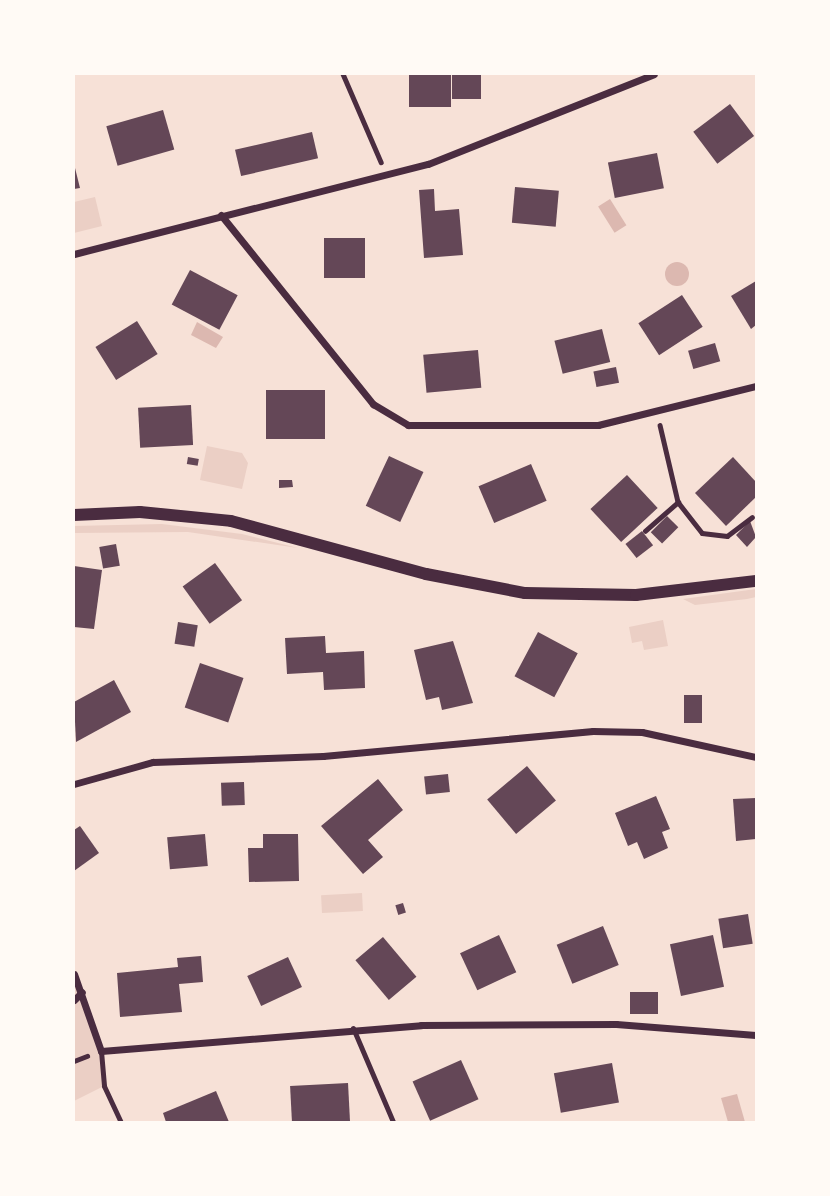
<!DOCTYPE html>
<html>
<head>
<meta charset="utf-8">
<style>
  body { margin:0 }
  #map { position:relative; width:830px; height:1196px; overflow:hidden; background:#f7e1d7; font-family:"Titillium Web",sans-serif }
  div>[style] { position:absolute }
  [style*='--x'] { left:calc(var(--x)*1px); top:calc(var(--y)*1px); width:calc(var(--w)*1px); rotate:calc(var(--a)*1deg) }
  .green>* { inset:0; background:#ebcfc5; transform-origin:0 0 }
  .water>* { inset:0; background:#dcb8b0; transform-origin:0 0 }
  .round { border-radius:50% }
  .building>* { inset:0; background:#644757; transform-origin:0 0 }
  .path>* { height:4.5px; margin:-2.25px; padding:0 2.25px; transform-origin:2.25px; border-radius:2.25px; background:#4a2c40 }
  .service>* { height:5px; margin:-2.5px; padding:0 2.5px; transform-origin:2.5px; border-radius:2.5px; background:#4a2c40 }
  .minor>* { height:7px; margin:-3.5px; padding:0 3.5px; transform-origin:3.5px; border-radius:3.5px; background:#4a2c40 }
  .tertiary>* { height:12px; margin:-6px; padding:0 6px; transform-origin:6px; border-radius:6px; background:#4a2c40 }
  span { translate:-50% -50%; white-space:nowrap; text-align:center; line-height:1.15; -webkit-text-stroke:6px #fffaf5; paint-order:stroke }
  .frame { position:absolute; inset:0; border:75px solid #fffaf5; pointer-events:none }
</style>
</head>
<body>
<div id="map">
  <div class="green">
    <i style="clip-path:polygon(95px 197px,102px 226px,74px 233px,74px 202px)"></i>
    <i style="clip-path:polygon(207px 446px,242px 453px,248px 463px,242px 489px,200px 480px)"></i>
    <i style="clip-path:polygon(162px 524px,242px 534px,298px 548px,188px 532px,74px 533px,74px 526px)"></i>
    <i style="clip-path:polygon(756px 589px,756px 597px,747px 599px,695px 605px,683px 599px)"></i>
    <i style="clip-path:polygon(663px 620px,668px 646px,644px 650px,642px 641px,632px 643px,629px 627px)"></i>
    <i style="left:362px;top:893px;width:18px;height:41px;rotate:87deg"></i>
    <i style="clip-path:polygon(74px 974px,101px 1051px,104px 1086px,74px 1101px)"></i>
  </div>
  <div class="water">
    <i style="left:610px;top:199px;width:31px;height:14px;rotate:58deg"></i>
    <i class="round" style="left:665px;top:262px;width:24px;height:24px"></i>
    <i style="clip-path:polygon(197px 322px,223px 337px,216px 348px,191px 335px)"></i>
    <i style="clip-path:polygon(737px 1094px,745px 1122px,728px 1122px,721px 1098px)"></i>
  </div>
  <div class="building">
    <i style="left:409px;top:74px;width:42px;height:33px"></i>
    <i style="left:452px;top:74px;width:29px;height:25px"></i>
    <i style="left:730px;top:104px;width:40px;height:46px;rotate:53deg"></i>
    <i style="left:163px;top:110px;width:41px;height:59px;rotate:74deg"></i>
    <i style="left:312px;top:132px;width:27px;height:79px;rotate:77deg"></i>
    <i style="left:657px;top:153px;width:36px;height:50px;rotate:79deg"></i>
    <i style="clip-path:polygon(74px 164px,80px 188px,74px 189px)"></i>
    <i style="left:515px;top:187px;width:44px;height:36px;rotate:5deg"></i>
    <i style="clip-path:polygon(434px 189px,435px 211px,459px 209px,463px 255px,424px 258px,419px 190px)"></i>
    <i style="left:324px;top:238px;width:41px;height:40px"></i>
    <i style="left:190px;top:270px;width:54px;height:39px;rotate:28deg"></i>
    <i style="clip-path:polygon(756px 281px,756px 325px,751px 329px,731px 296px)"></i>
    <i style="left:682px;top:295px;width:38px;height:52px;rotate:57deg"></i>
    <i style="left:137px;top:321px;width:39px;height:49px;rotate:58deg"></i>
    <i style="left:602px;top:329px;width:34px;height:49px;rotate:76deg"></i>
    <i style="left:715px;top:343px;width:19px;height:28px;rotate:74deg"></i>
    <i style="left:478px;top:350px;width:38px;height:55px;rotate:85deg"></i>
    <i style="left:616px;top:367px;width:16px;height:23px;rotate:79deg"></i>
    <i style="left:266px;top:390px;width:59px;height:49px"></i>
    <i style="left:191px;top:405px;width:40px;height:53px;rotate:87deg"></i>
    <i style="left:389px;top:456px;width:38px;height:55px;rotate:25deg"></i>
    <i style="left:188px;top:457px;width:11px;height:7px;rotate:10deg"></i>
    <i style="clip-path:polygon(733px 457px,756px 482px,756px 497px,726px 526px,695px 493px)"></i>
    <i style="left:531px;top:464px;width:40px;height:57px;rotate:67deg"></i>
    <i style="left:627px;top:475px;width:45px;height:50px;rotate:47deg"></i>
    <i style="clip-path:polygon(279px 480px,292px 480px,293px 487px,279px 488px)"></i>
    <i style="left:667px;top:516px;width:16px;height:23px;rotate:45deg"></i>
    <i style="clip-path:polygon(750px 521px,756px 537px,747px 547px,736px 535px)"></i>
    <i style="left:642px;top:531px;width:18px;height:21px;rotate:52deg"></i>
    <i style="left:116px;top:544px;width:22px;height:17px;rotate:80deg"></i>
    <i style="left:215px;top:563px;width:46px;height:40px;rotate:54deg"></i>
    <i style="clip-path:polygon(74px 566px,102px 570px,94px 629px,74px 627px)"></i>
    <i style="left:178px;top:622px;width:20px;height:22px;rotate:9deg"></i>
    <i style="left:538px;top:632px;width:45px;height:50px;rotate:28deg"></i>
    <i style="clip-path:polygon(325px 636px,326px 653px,364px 651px,365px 688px,324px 690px,323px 672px,287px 674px,285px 638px)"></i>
    <i style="clip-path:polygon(453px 641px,473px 703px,442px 710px,439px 697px,426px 700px,414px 650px)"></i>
    <i style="left:200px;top:663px;width:46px;height:47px;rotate:19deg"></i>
    <i style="clip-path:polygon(114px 680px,131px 712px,76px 742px,74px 702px)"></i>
    <i style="left:684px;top:695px;width:18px;height:28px"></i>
    <i style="left:527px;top:766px;width:45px;height:52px;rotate:50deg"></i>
    <i style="left:448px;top:774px;width:18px;height:24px;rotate:84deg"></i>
    <i style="clip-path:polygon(378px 779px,403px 810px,368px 840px,383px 857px,363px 874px,321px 826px)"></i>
    <i style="left:244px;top:782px;width:23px;height:23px;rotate:88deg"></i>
    <i style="clip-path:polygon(656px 796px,670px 829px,662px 832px,668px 848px,644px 859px,637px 842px,628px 846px,615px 813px)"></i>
    <i style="clip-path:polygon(756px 798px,756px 839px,736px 841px,733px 799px)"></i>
    <i style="clip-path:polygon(80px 826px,99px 853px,74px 871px,74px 830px)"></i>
    <i style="left:205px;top:834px;width:32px;height:38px;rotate:85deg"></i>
    <i style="clip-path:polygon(263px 834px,298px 834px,299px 881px,249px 882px,248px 848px,263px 848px)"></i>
    <i style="left:403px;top:903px;width:10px;height:8px;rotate:73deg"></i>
    <i style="left:748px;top:914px;width:30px;height:30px;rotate:81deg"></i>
    <i style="left:603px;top:926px;width:42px;height:50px;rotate:68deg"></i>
    <i style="left:499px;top:935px;width:41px;height:43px;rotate:65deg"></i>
    <i style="left:713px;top:935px;width:53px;height:44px;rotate:78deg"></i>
    <i style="left:383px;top:937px;width:52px;height:36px;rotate:50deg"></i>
    <i style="clip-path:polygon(201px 956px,203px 982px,179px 984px,182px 1012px,120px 1017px,117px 973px,178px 967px,177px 958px)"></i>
    <i style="left:288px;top:957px;width:33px;height:45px;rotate:65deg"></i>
    <i style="left:630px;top:992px;width:28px;height:22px"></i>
    <i style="left:461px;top:1060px;width:43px;height:53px;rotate:66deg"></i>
    <i style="left:612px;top:1063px;width:40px;height:59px;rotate:80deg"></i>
    <i style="left:348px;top:1083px;width:38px;height:58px;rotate:87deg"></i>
    <i style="clip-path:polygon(216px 1091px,229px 1122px,166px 1122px,163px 1113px)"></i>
  </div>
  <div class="path">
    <i style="--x:343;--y:74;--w:96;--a:66.6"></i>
    <i style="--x:660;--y:425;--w:79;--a:76.8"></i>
    <i style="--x:678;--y:502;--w:39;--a:52"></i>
    <i style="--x:702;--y:533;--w:25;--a:7"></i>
    <i style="--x:727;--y:536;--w:31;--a:-37"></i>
    <i style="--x:645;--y:531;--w:44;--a:-41.3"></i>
    <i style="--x:74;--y:1061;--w:14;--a:-21"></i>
  </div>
  <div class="service">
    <i style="--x:353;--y:1028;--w:102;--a:66.9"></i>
    <i style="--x:101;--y:1051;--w:35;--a:85"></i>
    <i style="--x:104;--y:1086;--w:40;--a:65"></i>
  </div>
  <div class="minor">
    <i style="--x:221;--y:215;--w:243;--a:51.2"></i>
    <i style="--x:373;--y:404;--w:41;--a:31"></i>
    <i style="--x:408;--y:425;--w:190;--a:0"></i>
    <i style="--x:598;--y:425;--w:163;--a:-13.9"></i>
    <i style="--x:74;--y:254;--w:365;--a:-14.3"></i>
    <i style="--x:428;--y:164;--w:243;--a:-21.7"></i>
    <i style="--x:74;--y:784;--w:82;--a:-15.6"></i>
    <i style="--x:153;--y:762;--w:170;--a:-2"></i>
    <i style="--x:323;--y:756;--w:271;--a:-5.3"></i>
    <i style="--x:593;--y:731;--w:49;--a:1.2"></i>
    <i style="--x:642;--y:732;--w:117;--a:12.4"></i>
    <i style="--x:74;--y:974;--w:82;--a:70.7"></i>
    <i style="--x:101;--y:1051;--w:321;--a:-4.6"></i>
    <i style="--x:421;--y:1025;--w:195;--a:-0.3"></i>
    <i style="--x:616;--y:1024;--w:140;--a:4.5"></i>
    <i style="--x:74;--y:1000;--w:11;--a:-45"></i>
  </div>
  <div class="tertiary">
    <i style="--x:74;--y:515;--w:66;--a:-2.6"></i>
    <i style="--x:140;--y:512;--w:91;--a:5.6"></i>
    <i style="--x:231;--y:521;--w:202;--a:15.2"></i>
    <i style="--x:426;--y:574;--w:101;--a:10.9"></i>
    <i style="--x:525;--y:593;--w:111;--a:1"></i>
    <i style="--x:636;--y:595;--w:121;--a:-6.7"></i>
  </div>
  <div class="frame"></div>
</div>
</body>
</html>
